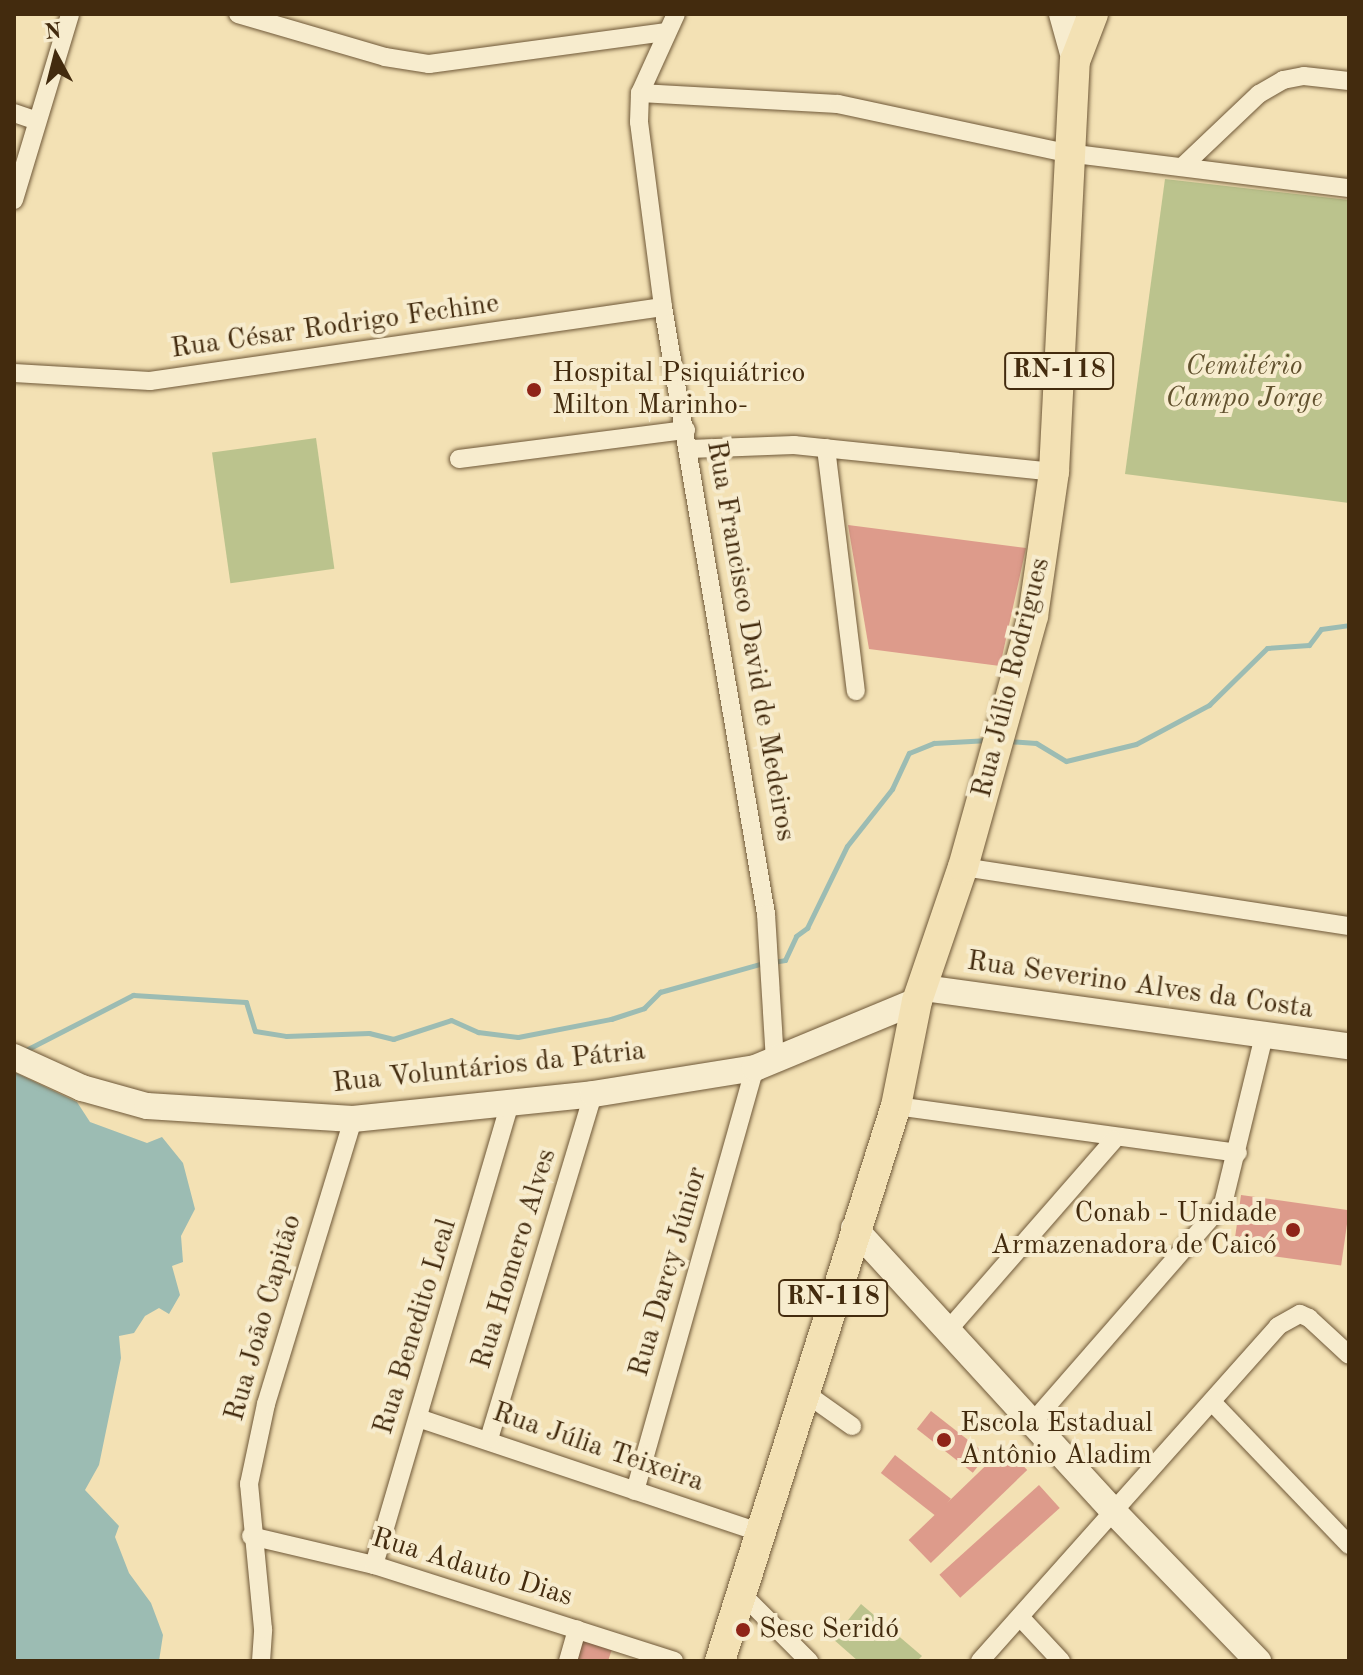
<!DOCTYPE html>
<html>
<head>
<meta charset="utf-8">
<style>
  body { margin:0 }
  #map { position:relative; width:1363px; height:1675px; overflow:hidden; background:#f3e1b4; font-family:"Old Standard TT",serif }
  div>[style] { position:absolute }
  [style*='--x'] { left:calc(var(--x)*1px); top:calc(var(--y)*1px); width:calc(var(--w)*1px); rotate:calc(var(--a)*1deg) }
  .green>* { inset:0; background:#bbc38d; transform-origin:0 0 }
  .water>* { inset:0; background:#9cbcb3 }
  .stream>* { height:5px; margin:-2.5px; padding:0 2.5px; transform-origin:2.5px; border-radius:2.5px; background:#9cbcb3 }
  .building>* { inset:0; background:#dd9b8b; transform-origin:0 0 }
  .roads { filter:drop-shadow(0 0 2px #6f5838) drop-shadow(0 0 2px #6f5838) }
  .street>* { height:18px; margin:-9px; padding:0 9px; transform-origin:9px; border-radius:9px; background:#f7ecce }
  .secondary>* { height:26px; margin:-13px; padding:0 13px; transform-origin:13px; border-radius:13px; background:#f7ecce }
  .primary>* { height:30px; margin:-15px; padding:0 15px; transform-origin:15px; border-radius:15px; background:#f3e1b4 }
  .dots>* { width:22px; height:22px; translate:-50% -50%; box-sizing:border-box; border:4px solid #f7ecce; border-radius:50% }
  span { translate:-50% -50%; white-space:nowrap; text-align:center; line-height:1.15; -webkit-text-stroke:8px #f7ecce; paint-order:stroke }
  .shield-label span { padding:2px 6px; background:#f7ecce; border:2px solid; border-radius:6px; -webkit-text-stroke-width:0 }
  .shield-label { font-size:26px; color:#432b0e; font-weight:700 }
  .street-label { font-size:28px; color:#432b0e }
  .park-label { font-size:28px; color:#61512e; font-style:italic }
  .poi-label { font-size:28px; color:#432b0e }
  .left { translate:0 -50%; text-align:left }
  .right { translate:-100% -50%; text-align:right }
  .frame { position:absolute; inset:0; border:16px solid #432b0e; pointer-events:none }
  .north { position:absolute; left:16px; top:16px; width:80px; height:80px; -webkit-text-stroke:6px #f7ecce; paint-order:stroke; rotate:353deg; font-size:22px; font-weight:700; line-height:32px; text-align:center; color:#432b0e }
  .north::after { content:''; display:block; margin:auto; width:28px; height:36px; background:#432b0e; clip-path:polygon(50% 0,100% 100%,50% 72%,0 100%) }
</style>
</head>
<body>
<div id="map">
  <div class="green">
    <i style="clip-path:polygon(1165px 179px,1349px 200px,1349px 503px,1125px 474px)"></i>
    <i style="left:316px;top:438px;width:132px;height:105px;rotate:82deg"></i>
    <i style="clip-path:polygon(861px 1604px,922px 1656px,917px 1661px,858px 1661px,833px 1639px)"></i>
  </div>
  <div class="water">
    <i style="clip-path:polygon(14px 1072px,77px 1102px,90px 1122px,147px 1143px,162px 1137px,183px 1163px,195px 1209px,181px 1236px,183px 1262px,172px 1266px,180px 1295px,169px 1314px,159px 1308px,145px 1316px,134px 1333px,119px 1336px,121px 1358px,99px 1465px,85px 1490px,119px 1526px,115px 1537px,129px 1573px,151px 1603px,163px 1635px,159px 1661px,14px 1661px)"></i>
  </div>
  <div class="stream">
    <i style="--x:1007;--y:741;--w:29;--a:4"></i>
    <i style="--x:1036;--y:743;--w:35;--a:31"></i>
    <i style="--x:1066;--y:761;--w:72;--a:-13.7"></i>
    <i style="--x:1136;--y:744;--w:83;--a:-28.1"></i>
    <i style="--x:1209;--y:705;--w:81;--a:-44.5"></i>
    <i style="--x:1267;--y:648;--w:42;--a:-4.1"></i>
    <i style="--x:1309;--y:645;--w:20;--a:-53"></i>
    <i style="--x:1321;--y:629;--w:28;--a:-8"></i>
    <i style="--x:773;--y:962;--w:12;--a:-9"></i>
    <i style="--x:785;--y:960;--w:26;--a:-65"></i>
    <i style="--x:796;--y:936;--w:14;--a:-36"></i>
    <i style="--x:807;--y:928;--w:91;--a:-64"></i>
    <i style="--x:847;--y:846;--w:73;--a:-51.7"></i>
    <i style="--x:892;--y:789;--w:40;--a:-65"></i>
    <i style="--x:909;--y:753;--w:27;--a:-22"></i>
    <i style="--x:934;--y:743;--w:55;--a:-3.1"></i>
    <i style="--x:24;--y:1051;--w:123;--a:-27.2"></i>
    <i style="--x:133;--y:995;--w:113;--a:3.5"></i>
    <i style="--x:246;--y:1002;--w:30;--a:73"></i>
    <i style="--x:255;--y:1031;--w:31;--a:9"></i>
    <i style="--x:286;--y:1036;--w:83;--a:-2.1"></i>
    <i style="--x:369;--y:1033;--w:25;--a:14"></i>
    <i style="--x:393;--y:1039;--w:61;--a:-18.1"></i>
    <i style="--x:451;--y:1020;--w:30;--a:24"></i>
    <i style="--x:478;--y:1032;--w:40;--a:7.1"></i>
    <i style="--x:518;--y:1037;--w:95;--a:-11"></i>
    <i style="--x:611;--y:1019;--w:35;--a:-18"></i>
    <i style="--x:644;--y:1008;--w:23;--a:-45"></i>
    <i style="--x:660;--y:992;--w:107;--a:-15.7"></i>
  </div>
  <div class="building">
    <i style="clip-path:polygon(848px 525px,1026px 548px,1000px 666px,869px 649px)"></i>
    <i style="left:1241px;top:1195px;width:109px;height:56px;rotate:8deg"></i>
    <i style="left:931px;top:1411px;width:71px;height:23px;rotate:38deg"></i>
    <i style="left:1005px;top:1447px;width:32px;height:134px;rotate:46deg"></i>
    <i style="left:895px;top:1455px;width:71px;height:23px;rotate:38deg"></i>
    <i style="left:1039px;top:1485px;width:31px;height:134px;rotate:48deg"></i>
    <i style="clip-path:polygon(579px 1637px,613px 1646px,608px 1661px,571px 1661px)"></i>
  </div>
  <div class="roads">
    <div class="street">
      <i style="--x:238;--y:14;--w:153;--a:16.3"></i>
      <i style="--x:385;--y:57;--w:45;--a:9"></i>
      <i style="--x:429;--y:64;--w:238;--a:-7.7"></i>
      <i style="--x:676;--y:14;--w:87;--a:114.5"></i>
      <i style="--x:640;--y:93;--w:29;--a:92"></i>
      <i style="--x:639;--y:122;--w:187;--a:82.6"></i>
      <i style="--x:663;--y:307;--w:616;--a:80.37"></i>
      <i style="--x:766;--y:914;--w:146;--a:86.5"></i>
      <i style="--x:640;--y:93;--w:198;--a:3.2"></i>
      <i style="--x:838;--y:104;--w:234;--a:12.1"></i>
      <i style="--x:1067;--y:153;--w:284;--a:7.1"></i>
      <i style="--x:14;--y:113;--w:24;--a:19"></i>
      <i style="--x:1182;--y:167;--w:106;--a:-43.5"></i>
      <i style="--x:1259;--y:94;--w:28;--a:-30"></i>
      <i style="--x:1283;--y:80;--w:21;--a:-11"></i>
      <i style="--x:1304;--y:76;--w:45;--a:6.3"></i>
      <i style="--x:14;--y:200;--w:194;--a:-73.2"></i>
      <i style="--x:14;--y:373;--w:136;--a:3.4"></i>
      <i style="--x:150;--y:381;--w:518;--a:-8.21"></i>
      <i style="--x:826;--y:448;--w:245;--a:83"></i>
      <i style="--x:689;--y:449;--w:105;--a:-2.2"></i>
      <i style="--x:794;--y:445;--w:261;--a:5.9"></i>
      <i style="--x:459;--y:459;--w:229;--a:-7.3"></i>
      <i style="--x:963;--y:867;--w:390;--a:8.7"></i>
      <i style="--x:896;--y:1106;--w:345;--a:7.8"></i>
      <i style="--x:949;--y:1329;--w:251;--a:-48.9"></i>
      <i style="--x:804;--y:1392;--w:59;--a:35.3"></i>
      <i style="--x:1213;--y:1403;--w:197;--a:46.2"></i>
      <i style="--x:418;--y:1418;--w:359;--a:18.5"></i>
      <i style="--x:1032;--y:1423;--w:291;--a:-48.9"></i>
      <i style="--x:1223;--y:1204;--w:173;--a:-76.3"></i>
      <i style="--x:489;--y:1439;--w:360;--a:-73.2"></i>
      <i style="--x:635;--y:1491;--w:440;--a:-74.2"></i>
      <i style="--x:251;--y:1536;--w:126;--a:13.3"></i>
      <i style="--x:374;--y:1565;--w:315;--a:17.7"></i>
      <i style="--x:374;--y:1565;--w:481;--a:-73.6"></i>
      <i style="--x:740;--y:1592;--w:98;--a:45"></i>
      <i style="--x:1020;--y:1617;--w:60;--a:47"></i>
      <i style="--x:261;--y:1661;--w:32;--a:-86"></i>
      <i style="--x:263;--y:1629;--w:146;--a:-95.5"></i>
      <i style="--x:249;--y:1484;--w:82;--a:-78"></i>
      <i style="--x:266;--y:1404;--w:298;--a:-73"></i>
      <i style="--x:568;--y:1661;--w:33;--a:-74"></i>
      <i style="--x:980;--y:1661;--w:448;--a:-48.3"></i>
      <i style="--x:1278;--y:1326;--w:25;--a:-29"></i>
      <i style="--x:1300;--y:1314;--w:10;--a:24"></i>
      <i style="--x:1309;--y:1318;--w:54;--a:42.8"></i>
    </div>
    <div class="secondary">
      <i style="--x:1062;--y:14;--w:49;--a:74.5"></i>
      <i style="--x:923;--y:988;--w:430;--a:7.8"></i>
      <i style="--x:14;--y:1057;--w:75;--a:24.5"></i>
      <i style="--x:82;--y:1088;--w:67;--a:15.5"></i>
      <i style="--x:147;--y:1106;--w:206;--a:3.6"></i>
      <i style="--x:353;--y:1119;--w:241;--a:-5.9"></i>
      <i style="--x:593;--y:1094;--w:164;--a:-9.1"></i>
      <i style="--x:755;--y:1068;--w:175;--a:-22.5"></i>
      <i style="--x:854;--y:1228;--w:384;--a:47.5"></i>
      <i style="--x:1113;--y:1511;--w:209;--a:46"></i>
    </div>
    <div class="primary">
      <i style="--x:720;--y:1661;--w:582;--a:-72.41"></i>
      <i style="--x:896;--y:1106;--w:107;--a:-78.7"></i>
      <i style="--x:917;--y:1001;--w:142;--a:-71.1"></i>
      <i style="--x:963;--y:867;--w:261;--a:-74.4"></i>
      <i style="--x:1033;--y:616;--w:146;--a:-81.7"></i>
      <i style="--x:1054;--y:472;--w:412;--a:-87.1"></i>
      <i style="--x:1075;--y:61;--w:50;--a:-69"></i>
    </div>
  </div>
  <div class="dots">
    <i style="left:534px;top:390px;background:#8f2418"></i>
    <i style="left:1293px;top:1230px;background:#8f2418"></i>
    <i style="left:944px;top:1440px;background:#8f2418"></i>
    <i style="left:743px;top:1630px;background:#8f2418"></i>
  </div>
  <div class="shield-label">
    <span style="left:1059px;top:371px">RN-118</span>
    <span style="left:833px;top:1298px">RN-118</span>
  </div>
  <div class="street-label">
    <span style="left:335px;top:327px;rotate:-8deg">Rua César Rodrigo Fechine</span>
    <span style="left:750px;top:641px;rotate:80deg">Rua Francisco David de Medeiros</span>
    <span style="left:1012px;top:678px;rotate:-76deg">Rua Júlio Rodrigues</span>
    <span style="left:1140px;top:986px;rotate:8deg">Rua Severino Alves da Costa</span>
    <span style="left:489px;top:1068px;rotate:-6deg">Rua Voluntários da Pátria</span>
    <span style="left:515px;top:1259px;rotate:-73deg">Rua Homero Alves</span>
    <span style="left:669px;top:1272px;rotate:-74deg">Rua Darcy Júnior</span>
    <span style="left:264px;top:1318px;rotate:-74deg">Rua João Capitão</span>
    <span style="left:416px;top:1327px;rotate:-73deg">Rua Benedito Leal</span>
    <span style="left:598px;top:1448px;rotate:19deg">Rua Júlia Teixeira</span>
    <span style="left:472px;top:1568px;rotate:17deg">Rua Adauto Dias</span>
  </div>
  <div class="park-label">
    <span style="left:1244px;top:383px">Cemitério<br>Campo Jorge</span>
  </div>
  <div class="poi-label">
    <span class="left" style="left:552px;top:390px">Hospital Psiquiátrico<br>Milton Marinho-</span>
    <span class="right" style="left:1277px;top:1230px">Conab - Unidade<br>Armazenadora de Caicó</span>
    <span class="left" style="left:960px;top:1440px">Escola Estadual<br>Antônio Aladim</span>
    <span class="left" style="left:759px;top:1630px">Sesc Seridó</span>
  </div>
  <div class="frame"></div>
  <div class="north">N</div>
</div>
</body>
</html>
